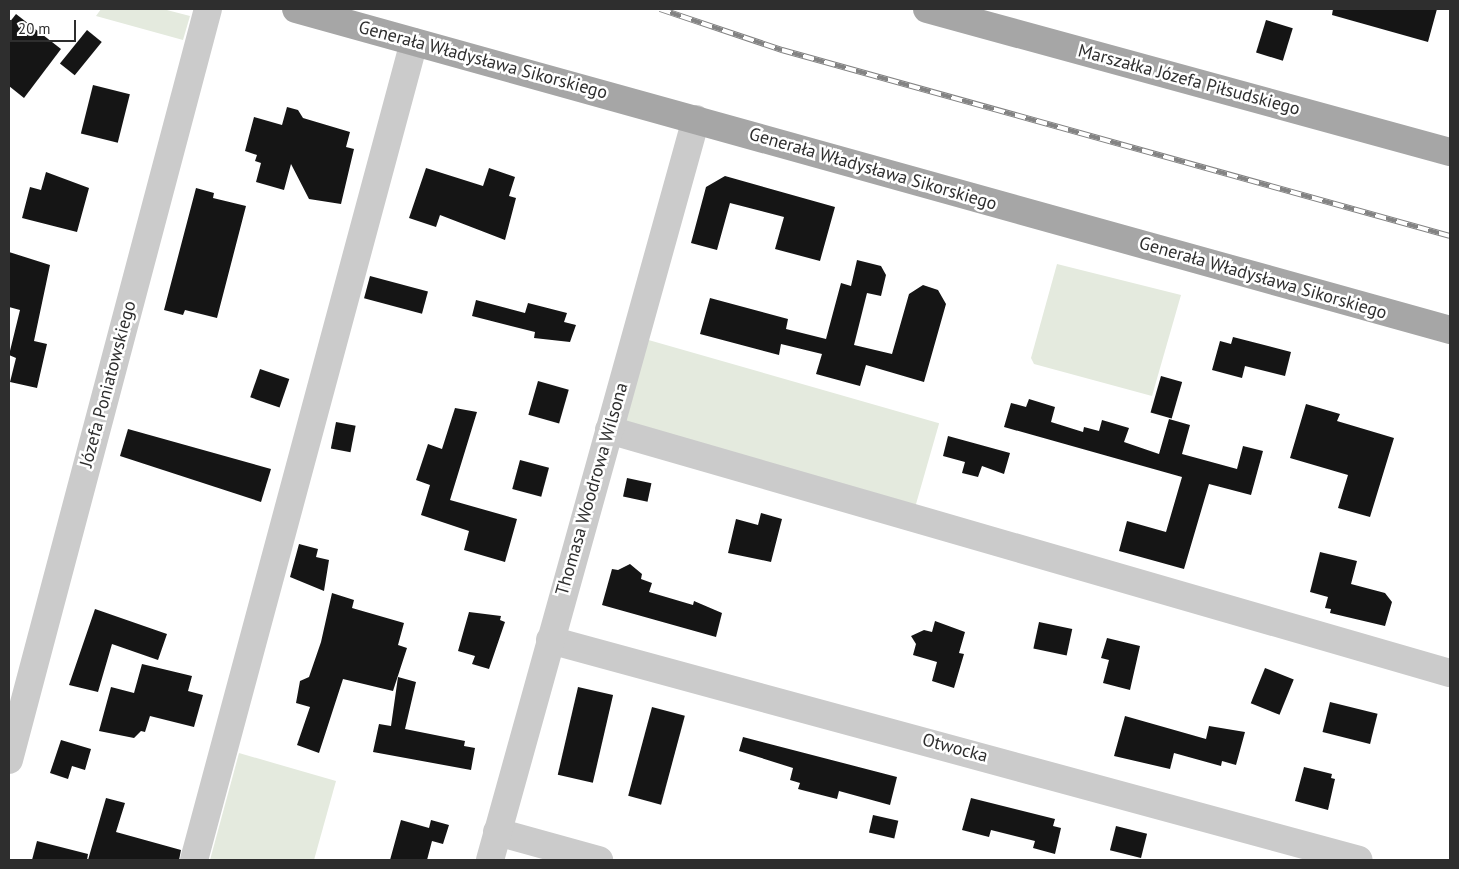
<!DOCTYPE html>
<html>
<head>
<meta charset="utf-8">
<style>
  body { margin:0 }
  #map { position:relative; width:1459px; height:869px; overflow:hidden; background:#fff; font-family:"PT Sans",sans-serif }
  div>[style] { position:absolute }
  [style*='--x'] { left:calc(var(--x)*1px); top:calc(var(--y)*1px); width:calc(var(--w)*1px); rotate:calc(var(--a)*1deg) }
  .green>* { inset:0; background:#e4eade; transform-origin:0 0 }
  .building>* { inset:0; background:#151515; transform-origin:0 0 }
  .minor>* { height:28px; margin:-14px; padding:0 14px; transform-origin:14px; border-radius:14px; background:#cbcbcb }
  .major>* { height:28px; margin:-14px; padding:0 14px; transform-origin:14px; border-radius:14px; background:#a6a6a6 }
  .rail>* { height:5.5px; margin-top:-2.75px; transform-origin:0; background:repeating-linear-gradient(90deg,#fff 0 11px,#838383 0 22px); box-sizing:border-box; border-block:1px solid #838383 }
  span { translate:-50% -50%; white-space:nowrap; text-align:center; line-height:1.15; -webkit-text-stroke:5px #fff; paint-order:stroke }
  .street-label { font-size:18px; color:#2e2e2e }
  .frame { position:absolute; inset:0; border:10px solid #2e2e2e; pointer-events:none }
  .scale { position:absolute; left:10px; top:20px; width:66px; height:22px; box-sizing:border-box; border:2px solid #2e2e2e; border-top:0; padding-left:6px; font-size:15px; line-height:18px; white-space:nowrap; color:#2e2e2e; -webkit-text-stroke:4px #fff; paint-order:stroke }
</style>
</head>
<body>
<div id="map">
  <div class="green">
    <i style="clip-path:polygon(101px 9px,163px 9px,190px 16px,183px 40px,96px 16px)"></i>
    <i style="clip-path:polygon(1057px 264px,1181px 295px,1152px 396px,1034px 364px,1031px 358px)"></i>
    <i style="left:645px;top:339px;width:306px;height:93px;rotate:16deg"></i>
    <i style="clip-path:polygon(239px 753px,336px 781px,314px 860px,210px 860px)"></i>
  </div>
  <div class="building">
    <i style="clip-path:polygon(1333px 9px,1437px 9px,1428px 42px,1332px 15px)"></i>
    <i style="clip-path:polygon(16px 14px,61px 49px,24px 98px,9px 86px,9px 23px)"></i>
    <i style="left:1266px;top:20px;width:28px;height:34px;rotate:17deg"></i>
    <i style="left:87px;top:30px;width:19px;height:43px;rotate:39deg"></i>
    <i style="left:93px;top:85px;width:38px;height:50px;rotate:14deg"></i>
    <i style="clip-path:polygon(287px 107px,298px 110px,303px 118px,350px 132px,346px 147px,354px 149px,341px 204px,309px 199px,291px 164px,284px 190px,256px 182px,261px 163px,255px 161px,257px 155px,245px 151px,254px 117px,282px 125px)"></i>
    <i style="clip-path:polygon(426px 168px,483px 186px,489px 168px,515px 177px,509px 196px,516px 198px,505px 240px,440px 215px,436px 227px,409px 218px)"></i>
    <i style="clip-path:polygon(46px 172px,89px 188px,77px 232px,22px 218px,30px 187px,41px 190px)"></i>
    <i style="clip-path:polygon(725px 176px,835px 207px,820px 261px,775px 249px,784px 217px,730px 203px,717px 250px,691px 243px,706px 187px)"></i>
    <i style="clip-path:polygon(196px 188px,214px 193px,213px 198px,246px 206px,217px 318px,185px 310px,183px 315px,164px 310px)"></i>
    <i style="clip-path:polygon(9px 252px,50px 265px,34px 341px,47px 344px,37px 388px,10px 382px,16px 358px,9px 355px,20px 310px,9px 307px)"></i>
    <i style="clip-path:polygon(857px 260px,881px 266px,886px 275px,881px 296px,867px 293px,854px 345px,892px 354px,909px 294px,923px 285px,938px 290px,946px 304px,924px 382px,866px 365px,860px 386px,816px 374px,822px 354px,781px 344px,779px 355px,700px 334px,710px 298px,788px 319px,786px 329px,826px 339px,841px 283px,851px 286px)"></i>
    <i style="left:370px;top:276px;width:60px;height:23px;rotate:15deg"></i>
    <i style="clip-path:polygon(476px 300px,525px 313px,528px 303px,567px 313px,564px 322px,576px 325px,570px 342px,534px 338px,535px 332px,472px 316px)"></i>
    <i style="clip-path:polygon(1233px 337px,1291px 352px,1285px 376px,1245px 366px,1242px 378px,1212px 370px,1220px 341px,1231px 344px)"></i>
    <i style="left:260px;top:369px;width:31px;height:30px;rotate:19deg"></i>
    <i style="left:1161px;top:376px;width:22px;height:38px;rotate:16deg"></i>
    <i style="left:538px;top:381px;width:32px;height:35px;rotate:16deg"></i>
    <i style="clip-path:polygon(1029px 399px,1055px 407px,1051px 422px,1083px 432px,1084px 427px,1099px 431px,1102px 420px,1129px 428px,1124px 442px,1159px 454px,1169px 419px,1190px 425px,1182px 454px,1237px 469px,1243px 446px,1263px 451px,1251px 495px,1209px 484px,1184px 569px,1119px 551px,1127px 521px,1166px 532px,1182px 477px,1004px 427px,1011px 403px,1026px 407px)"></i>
    <i style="clip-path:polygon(1306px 404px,1340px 414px,1337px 421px,1394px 438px,1370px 517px,1338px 508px,1348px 475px,1290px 458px)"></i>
    <i style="clip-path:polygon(455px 408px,477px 412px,450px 500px,517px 519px,505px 562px,464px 550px,469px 531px,421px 515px,430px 485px,416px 480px,428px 444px,442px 449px)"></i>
    <i style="left:336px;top:422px;width:20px;height:27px;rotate:11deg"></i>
    <i style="clip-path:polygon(128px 429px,271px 469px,261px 502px,120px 456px)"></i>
    <i style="clip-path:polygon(948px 436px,1010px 453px,1004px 474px,982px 466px,978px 477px,962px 473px,965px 462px,943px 456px)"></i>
    <i style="left:520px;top:460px;width:30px;height:30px;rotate:15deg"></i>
    <i style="left:627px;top:478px;width:25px;height:19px;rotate:12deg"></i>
    <i style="clip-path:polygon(761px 513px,782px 519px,771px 562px,728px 553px,736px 519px,758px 525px)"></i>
    <i style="clip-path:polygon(299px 544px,318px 549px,316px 557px,329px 560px,324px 591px,290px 577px)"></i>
    <i style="clip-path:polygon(1320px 552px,1357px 561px,1351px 584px,1385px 593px,1392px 602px,1385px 626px,1330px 613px,1331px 609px,1325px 608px,1328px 597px,1310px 592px)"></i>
    <i style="clip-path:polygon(630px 564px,642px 574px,641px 579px,652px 583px,649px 592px,693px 605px,694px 601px,722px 613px,716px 637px,602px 605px,612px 569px,618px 570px)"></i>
    <i style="clip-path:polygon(332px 593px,354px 600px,352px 608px,404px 623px,398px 645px,407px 648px,393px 691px,343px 679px,319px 753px,297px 745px,310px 707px,296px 703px,300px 681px,309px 677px,321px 642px)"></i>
    <i style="clip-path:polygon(95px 609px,167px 634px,158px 660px,112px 644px,98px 692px,69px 685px)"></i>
    <i style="clip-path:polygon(469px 612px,501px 616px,500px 620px,505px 622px,489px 669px,472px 664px,475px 656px,458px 651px)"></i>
    <i style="clip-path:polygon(935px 621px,965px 632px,959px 653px,964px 654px,954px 688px,932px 681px,937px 662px,913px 655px,916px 644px,911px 636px,924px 630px,932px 632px)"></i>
    <i style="left:1039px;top:622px;width:34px;height:27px;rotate:12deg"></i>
    <i style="clip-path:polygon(1107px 638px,1140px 646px,1130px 690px,1103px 683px,1109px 660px,1101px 658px)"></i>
    <i style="clip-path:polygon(142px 664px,192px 676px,188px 691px,203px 695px,194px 727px,150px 716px,145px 732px,141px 731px,134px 738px,99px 731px,111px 687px,134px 693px)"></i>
    <i style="left:1265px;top:668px;width:31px;height:38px;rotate:22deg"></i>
    <i style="clip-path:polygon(398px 677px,416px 682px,405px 729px,465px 741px,464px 746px,475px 748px,471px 770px,373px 752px,379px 724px,391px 726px)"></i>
    <i style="left:578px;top:687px;width:36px;height:90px;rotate:13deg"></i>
    <i style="left:1330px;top:702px;width:49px;height:31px;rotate:14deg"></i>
    <i style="left:652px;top:707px;width:34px;height:92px;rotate:15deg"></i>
    <i style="clip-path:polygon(1125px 716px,1206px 739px,1209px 726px,1245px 732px,1236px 765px,1222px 761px,1221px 766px,1174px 753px,1170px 769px,1114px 756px)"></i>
    <i style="clip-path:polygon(743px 737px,897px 777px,890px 805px,839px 791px,837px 799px,798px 789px,800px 783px,790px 780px,793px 768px,739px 751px)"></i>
    <i style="clip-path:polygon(61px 740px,91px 749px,85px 770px,72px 766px,68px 779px,50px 773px)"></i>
    <i style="clip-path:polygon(1304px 767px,1332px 774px,1331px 778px,1335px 779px,1328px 810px,1295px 801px)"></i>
    <i style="clip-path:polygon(106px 798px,125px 803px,116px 832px,181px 850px,179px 860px,88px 860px)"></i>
    <i style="clip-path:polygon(971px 798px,1055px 819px,1053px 826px,1061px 828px,1055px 854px,1033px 848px,1035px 841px,991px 830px,989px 837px,962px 830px)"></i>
    <i style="left:873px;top:815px;width:26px;height:18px;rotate:13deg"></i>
    <i style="clip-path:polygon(401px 820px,429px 828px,431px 820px,449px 825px,443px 844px,432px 841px,427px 860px,390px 860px)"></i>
    <i style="left:1116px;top:826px;width:32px;height:25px;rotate:14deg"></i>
    <i style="clip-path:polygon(37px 841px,88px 854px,87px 860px,32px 860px)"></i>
  </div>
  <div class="minor">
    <i style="--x:609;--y:430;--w:875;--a:16.12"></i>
    <i style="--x:550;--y:640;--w:838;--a:15.21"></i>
    <i style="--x:9;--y:760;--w:777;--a:-75.16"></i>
    <i style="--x:497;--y:832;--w:106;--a:15.4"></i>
    <i style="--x:194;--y:860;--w:847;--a:-74.95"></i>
    <i style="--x:490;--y:860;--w:769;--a:-74.46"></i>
  </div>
  <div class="major">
    <i style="--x:296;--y:9;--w:1198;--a:15.54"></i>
    <i style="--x:927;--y:9;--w:542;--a:15.29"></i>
  </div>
  <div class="rail">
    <i style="--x:660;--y:9;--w:129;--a:18.6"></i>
    <i style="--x:782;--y:50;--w:693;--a:15.56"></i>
  </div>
  <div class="street-label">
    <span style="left:483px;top:60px;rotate:15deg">Generała Władysława Sikorskiego</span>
    <span style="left:1189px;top:80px;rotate:15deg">Marszałka Józefa Piłsudskiego</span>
    <span style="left:873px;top:169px;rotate:16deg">Generała Władysława Sikorskiego</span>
    <span style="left:1263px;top:278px;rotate:16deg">Generała Władysława Sikorskiego</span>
    <span style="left:108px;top:384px;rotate:-75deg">Józefa Poniatowskiego</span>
    <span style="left:592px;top:489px;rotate:-74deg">Thomasa Woodrowa Wilsona</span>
    <span style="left:955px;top:748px;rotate:15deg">Otwocka</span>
  </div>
  <div class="frame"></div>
  <div class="scale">20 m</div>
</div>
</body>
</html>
